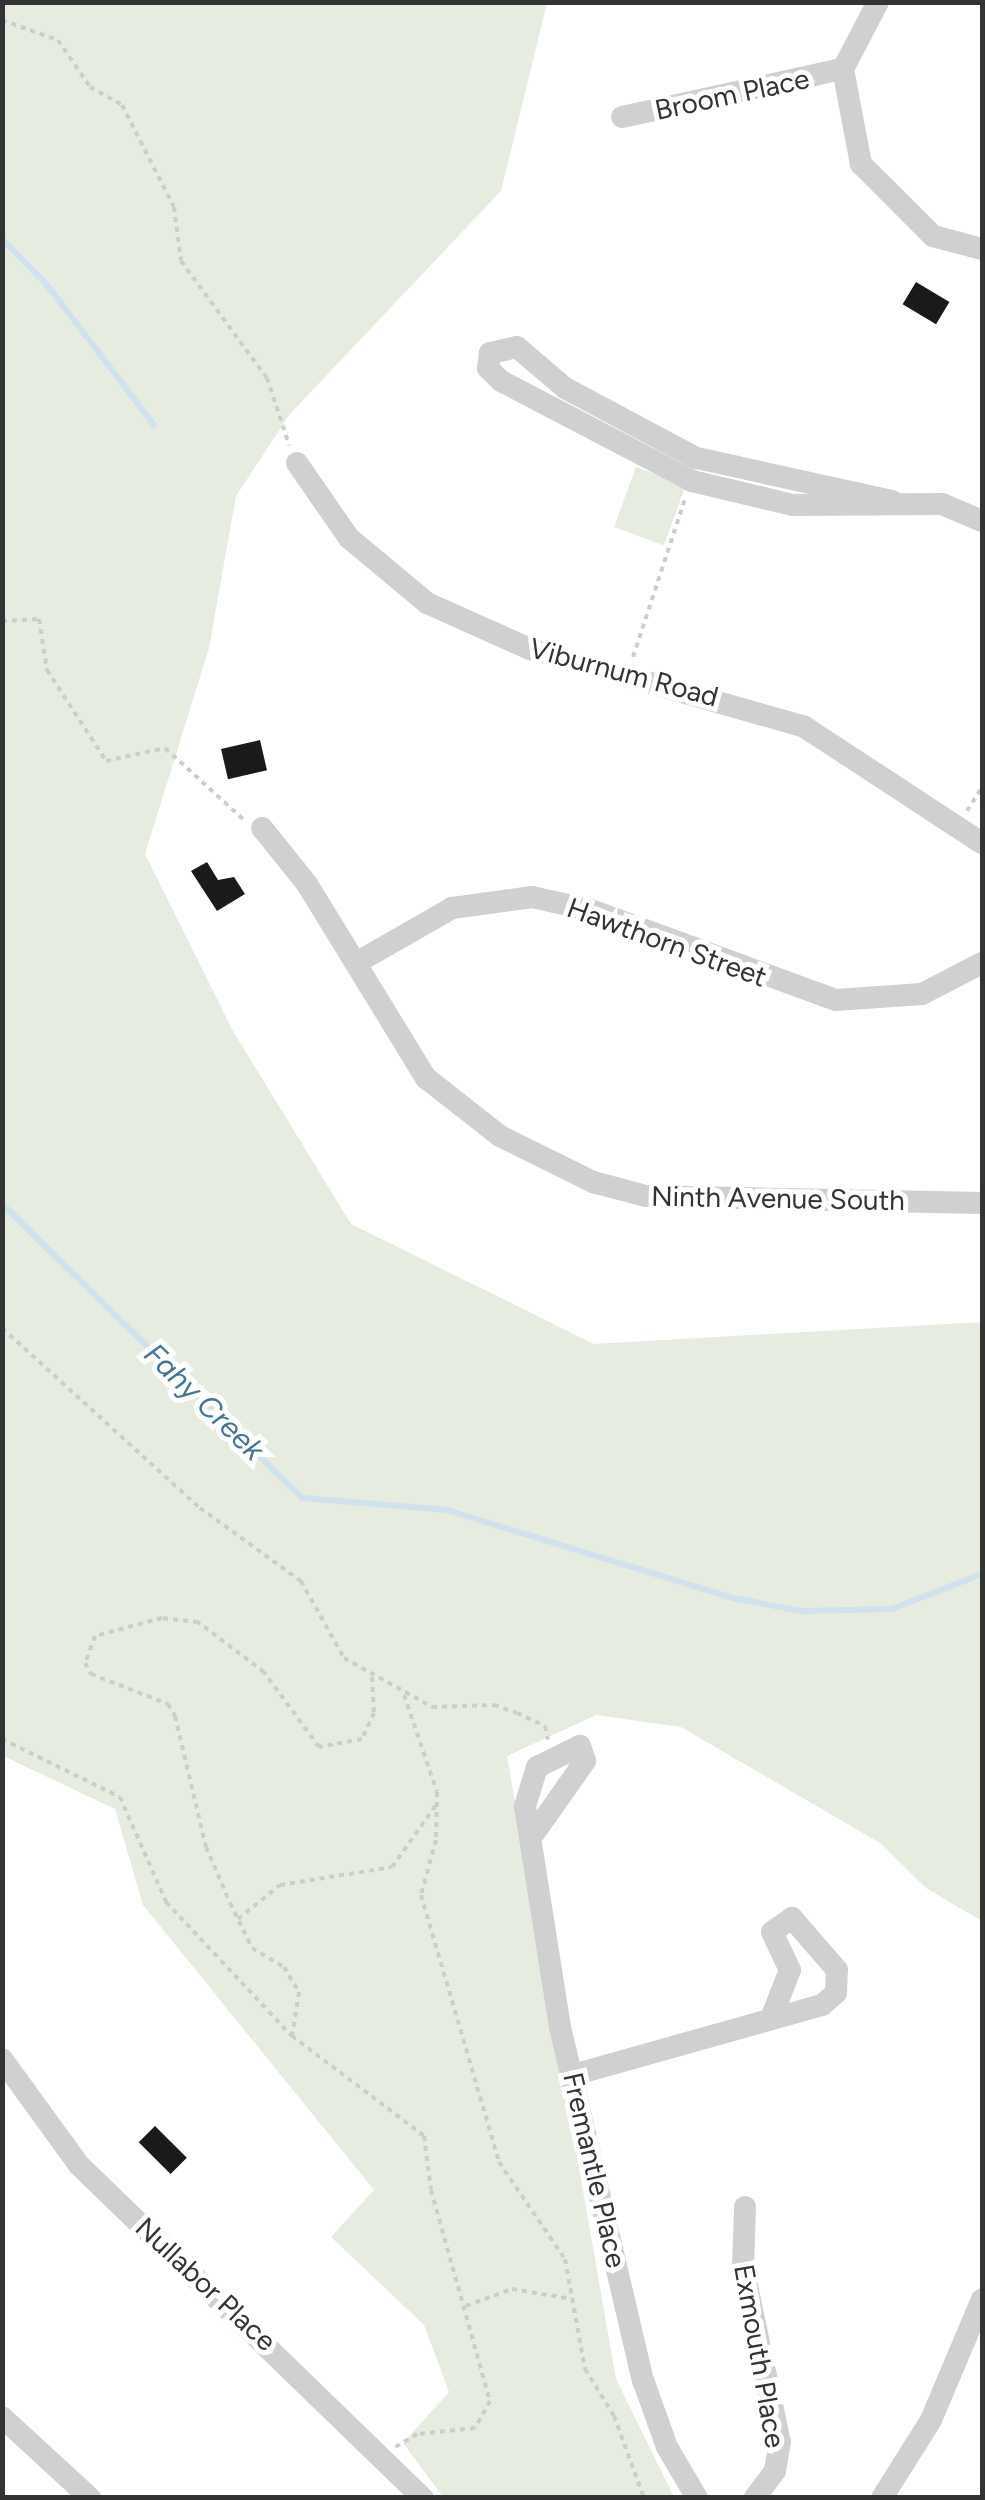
<!DOCTYPE html>
<html>
<head>
<meta charset="utf-8">
<style>
  body { margin:0 }
  #map { position:relative; width:985px; height:2500px; overflow:hidden; background:#fff; font-family:Figtree,sans-serif }
  div>[style] { position:absolute }
  [style*='--x'] { left:calc(var(--x)*1px); top:calc(var(--y)*1px); width:calc(var(--w)*1px); rotate:calc(var(--a)*1deg) }
  .green>* { inset:0; background:#e6ecdf; transform-origin:0 0 }
  .stream>* { height:6px; margin:-3px; padding:0 3px; transform-origin:3px; border-radius:3px; background:#cfe2ee }
  .building>* { inset:0; background:#1a1a1a; transform-origin:0 0 }
  .path>* { height:4px; margin-top:-2px; transform-origin:0; background:repeating-linear-gradient(90deg,#cdcdcd 0 5px,transparent 0 10px) }
  .minor>* { height:22px; margin:-11px; padding:0 11px; transform-origin:11px; border-radius:11px; background:#d0d0d0 }
  span { translate:-50% -50%; white-space:nowrap; text-align:center; line-height:1.15; -webkit-text-stroke:10px #fff; paint-order:stroke }
  .street-label { font-size:28px; color:#333 }
  .water-label { font-size:30px; color:#3f7597; font-style:italic }
  .frame { position:absolute; inset:0; border:5px solid #333; pointer-events:none }
</style>
</head>
<body>
<div id="map">
  <div class="green">
    <i style="clip-path:polygon(3px 3px,547px 3px,501px 191px,290px 414px,236px 496px,209px 648px,145px 854px,233px 1031px,351px 1224px,594px 1344px,982px 1322px,982px 1921px,926px 1888px,880px 1843px,681px 1727px,596px 1715px,507px 1756px,616px 2379px,674px 2497px,443px 2497px,403px 2443px,449px 2392px,424px 2325px,331px 2237px,374px 2190px,143px 1905px,115px 1809px,3px 1756px)"></i>
    <i style="left:636px;top:467px;width:53px;height:64px;rotate:20deg"></i>
  </div>
  <div class="stream">
    <i style="--x:2;--y:239;--w:66;--a:45.6"></i>
    <i style="--x:48;--y:286;--w:175;--a:52.7"></i>
    <i style="--x:2;--y:1204;--w:420;--a:44.4"></i>
    <i style="--x:302;--y:1498;--w:145;--a:4.7"></i>
    <i style="--x:447;--y:1510;--w:299;--a:17.1"></i>
    <i style="--x:733;--y:1598;--w:70;--a:10.7"></i>
    <i style="--x:802;--y:1611;--w:90;--a:-1.3"></i>
    <i style="--x:892;--y:1609;--w:97;--a:-21.3"></i>
  </div>
  <div class="building">
    <i style="left:916px;top:282px;width:39px;height:26px;rotate:31deg"></i>
    <i style="left:260px;top:740px;width:31px;height:40px;rotate:77deg"></i>
    <i style="clip-path:polygon(207px 862px,218px 880px,234px 877px,245px 894px,217px 911px,191px 871px)"></i>
    <i style="left:155px;top:2126px;width:45px;height:23px;rotate:45deg"></i>
  </div>
  <div class="path">
    <i style="--x:2;--y:20;--w:59;--a:19.7"></i>
    <i style="--x:58;--y:40;--w:57;--a:55.8"></i>
    <i style="--x:90;--y:87;--w:37;--a:29"></i>
    <i style="--x:122;--y:105;--w:114;--a:63"></i>
    <i style="--x:174;--y:207;--w:54;--a:82.6"></i>
    <i style="--x:181;--y:261;--w:145;--a:53.7"></i>
    <i style="--x:267;--y:378;--w:71;--a:71.8"></i>
    <i style="--x:2;--y:621;--w:37;--a:-3"></i>
    <i style="--x:39;--y:619;--w:52;--a:81.1"></i>
    <i style="--x:47;--y:670;--w:108;--a:57"></i>
    <i style="--x:106;--y:761;--w:60;--a:-12.4"></i>
    <i style="--x:165;--y:748;--w:105;--a:42.3"></i>
    <i style="--x:633;--y:657;--w:166;--a:-71.8"></i>
    <i style="--x:967;--y:811;--w:28;--a:-58"></i>
    <i style="--x:2;--y:1328;--w:268;--a:42.3"></i>
    <i style="--x:200;--y:1508;--w:125;--a:35.9"></i>
    <i style="--x:301;--y:1581;--w:88;--a:60.8"></i>
    <i style="--x:344;--y:1658;--w:101;--a:29.1"></i>
    <i style="--x:432;--y:1707;--w:62;--a:-1.8"></i>
    <i style="--x:494;--y:1705;--w:24;--a:19"></i>
    <i style="--x:517;--y:1713;--w:31;--a:25"></i>
    <i style="--x:545;--y:1726;--w:14;--a:78"></i>
    <i style="--x:372;--y:1677;--w:36;--a:87"></i>
    <i style="--x:374;--y:1713;--w:29;--a:115"></i>
    <i style="--x:362;--y:1739;--w:44;--a:169.5"></i>
    <i style="--x:319;--y:1747;--w:93;--a:-126.3"></i>
    <i style="--x:264;--y:1672;--w:83;--a:-142.9"></i>
    <i style="--x:198;--y:1622;--w:36;--a:-174"></i>
    <i style="--x:162;--y:1618;--w:69;--a:165"></i>
    <i style="--x:95;--y:1636;--w:29;--a:110"></i>
    <i style="--x:85;--y:1663;--w:13;--a:61"></i>
    <i style="--x:91;--y:1674;--w:83;--a:21.3"></i>
    <i style="--x:168;--y:1704;--w:14;--a:60"></i>
    <i style="--x:175;--y:1716;--w:135;--a:76.7"></i>
    <i style="--x:206;--y:1847;--w:61;--a:66.8"></i>
    <i style="--x:230;--y:1903;--w:50;--a:63.9"></i>
    <i style="--x:252;--y:1948;--w:37;--a:31"></i>
    <i style="--x:284;--y:1967;--w:29;--a:59"></i>
    <i style="--x:299;--y:1992;--w:45;--a:99"></i>
    <i style="--x:292;--y:2036;--w:166;--a:37.1"></i>
    <i style="--x:424;--y:2136;--w:54;--a:82.6"></i>
    <i style="--x:431;--y:2190;--w:219;--a:74.4"></i>
    <i style="--x:490;--y:2401;--w:31;--a:119"></i>
    <i style="--x:475;--y:2428;--w:58;--a:174.1"></i>
    <i style="--x:417;--y:2434;--w:26;--a:149"></i>
    <i style="--x:404;--y:1695;--w:102;--a:71.2"></i>
    <i style="--x:437;--y:1792;--w:48;--a:91.2"></i>
    <i style="--x:436;--y:1840;--w:57;--a:105.3"></i>
    <i style="--x:421;--y:1895;--w:278;--a:73.7"></i>
    <i style="--x:499;--y:2162;--w:117;--a:55.8"></i>
    <i style="--x:565;--y:2259;--w:112;--a:79.7"></i>
    <i style="--x:585;--y:2369;--w:55;--a:58.3"></i>
    <i style="--x:614;--y:2416;--w:87;--a:69.9"></i>
    <i style="--x:2;--y:1739;--w:131;--a:26.2"></i>
    <i style="--x:120;--y:1797;--w:115;--a:66.3"></i>
    <i style="--x:166;--y:1902;--w:184;--a:46.8"></i>
    <i style="--x:238;--y:1919;--w:54;--a:-39"></i>
    <i style="--x:280;--y:1885;--w:113;--a:-9.1"></i>
    <i style="--x:392;--y:1867;--w:76;--a:-54.6"></i>
    <i style="--x:466;--y:2306;--w:49;--a:-20.3"></i>
    <i style="--x:512;--y:2289;--w:61;--a:9.5"></i>
  </div>
  <div class="minor">
    <i style="--x:878;--y:2;--w:76;--a:117.6"></i>
    <i style="--x:843;--y:69;--w:97;--a:79.3"></i>
    <i style="--x:861;--y:164;--w:102;--a:45"></i>
    <i style="--x:933;--y:236;--w:51;--a:14.9"></i>
    <i style="--x:622;--y:117;--w:226;--a:-12.3"></i>
    <i style="--x:297;--y:463;--w:91;--a:55.3"></i>
    <i style="--x:349;--y:538;--w:102;--a:39.8"></i>
    <i style="--x:427;--y:603;--w:113;--a:24.1"></i>
    <i style="--x:530;--y:649;--w:284;--a:15.8"></i>
    <i style="--x:803;--y:726;--w:214;--a:33.2"></i>
    <i style="--x:892;--y:501;--w:201;--a:-167.6"></i>
    <i style="--x:696;--y:458;--w:149;--a:-151.9"></i>
    <i style="--x:565;--y:388;--w:63;--a:-139.5"></i>
    <i style="--x:517;--y:347;--w:28;--a:167"></i>
    <i style="--x:490;--y:353;--w:15;--a:98"></i>
    <i style="--x:488;--y:368;--w:18;--a:45"></i>
    <i style="--x:501;--y:381;--w:216;--a:27.6"></i>
    <i style="--x:692;--y:481;--w:104;--a:13.4"></i>
    <i style="--x:793;--y:505;--w:149;--a:-0.4"></i>
    <i style="--x:942;--y:504;--w:43;--a:23"></i>
    <i style="--x:262;--y:828;--w:72;--a:51.2"></i>
    <i style="--x:307;--y:884;--w:228;--a:58.5"></i>
    <i style="--x:426;--y:1078;--w:94;--a:38.1"></i>
    <i style="--x:500;--y:1136;--w:104;--a:26.3"></i>
    <i style="--x:593;--y:1182;--w:55;--a:14.8"></i>
    <i style="--x:646;--y:1196;--w:336;--a:1.2"></i>
    <i style="--x:356;--y:963;--w:111;--a:-29.8"></i>
    <i style="--x:452;--y:908;--w:81;--a:-7.8"></i>
    <i style="--x:532;--y:897;--w:60;--a:12.4"></i>
    <i style="--x:591;--y:910;--w:261;--a:20.2"></i>
    <i style="--x:836;--y:1000;--w:86;--a:-4"></i>
    <i style="--x:922;--y:994;--w:68;--a:-27.3"></i>
    <i style="--x:535;--y:1832;--w:87;--a:-54.8"></i>
    <i style="--x:585;--y:1761;--w:16;--a:-108"></i>
    <i style="--x:580;--y:1746;--w:48;--a:154"></i>
    <i style="--x:537;--y:1767;--w:41;--a:107.1"></i>
    <i style="--x:525;--y:1806;--w:224;--a:81"></i>
    <i style="--x:560;--y:2027;--w:363;--a:76.8"></i>
    <i style="--x:643;--y:2380;--w:71;--a:70.3"></i>
    <i style="--x:667;--y:2447;--w:59;--a:59.5"></i>
    <i style="--x:2;--y:2059;--w:131;--a:54"></i>
    <i style="--x:79;--y:2165;--w:479;--a:44.1"></i>
    <i style="--x:573;--y:2075;--w:259;--a:-15.7"></i>
    <i style="--x:822;--y:2005;--w:18;--a:-41"></i>
    <i style="--x:836;--y:1993;--w:23;--a:-88"></i>
    <i style="--x:837;--y:1970;--w:69;--a:-130.9"></i>
    <i style="--x:792;--y:1918;--w:24;--a:145"></i>
    <i style="--x:772;--y:1932;--w:42;--a:64.7"></i>
    <i style="--x:790;--y:1970;--w:49;--a:111.4"></i>
    <i style="--x:745;--y:2207;--w:60;--a:91.9"></i>
    <i style="--x:743;--y:2267;--w:179;--a:78.1"></i>
    <i style="--x:780;--y:2442;--w:29;--a:100"></i>
    <i style="--x:775;--y:2471;--w:34;--a:127"></i>
    <i style="--x:2;--y:2417;--w:120;--a:42.6"></i>
    <i style="--x:882;--y:2498;--w:92;--a:-57.9"></i>
    <i style="--x:931;--y:2420;--w:131;--a:-67.1"></i>
  </div>
  <div class="street-label">
    <span style="left:732px;top:94px;rotate:-12deg">Broom Place</span>
    <span style="left:624px;top:672px;rotate:15deg">Viburnum Road</span>
    <span style="left:667px;top:942px;rotate:20deg">Hawthorn Street</span>
    <span style="left:778px;top:1198px;rotate:1deg">Ninth Avenue South</span>
    <span style="left:595px;top:2170px;rotate:77deg">Fremantle Place</span>
    <span style="left:206px;top:2284px;rotate:43deg">Nullabor Place</span>
    <span style="left:760px;top:2356px;rotate:80deg">Exmouth Place</span>
  </div>
  <div class="water-label">
    <span style="left:204px;top:1402px;rotate:44deg">Fahy Creek</span>
  </div>
  <div class="frame"></div>
</div>
</body>
</html>
